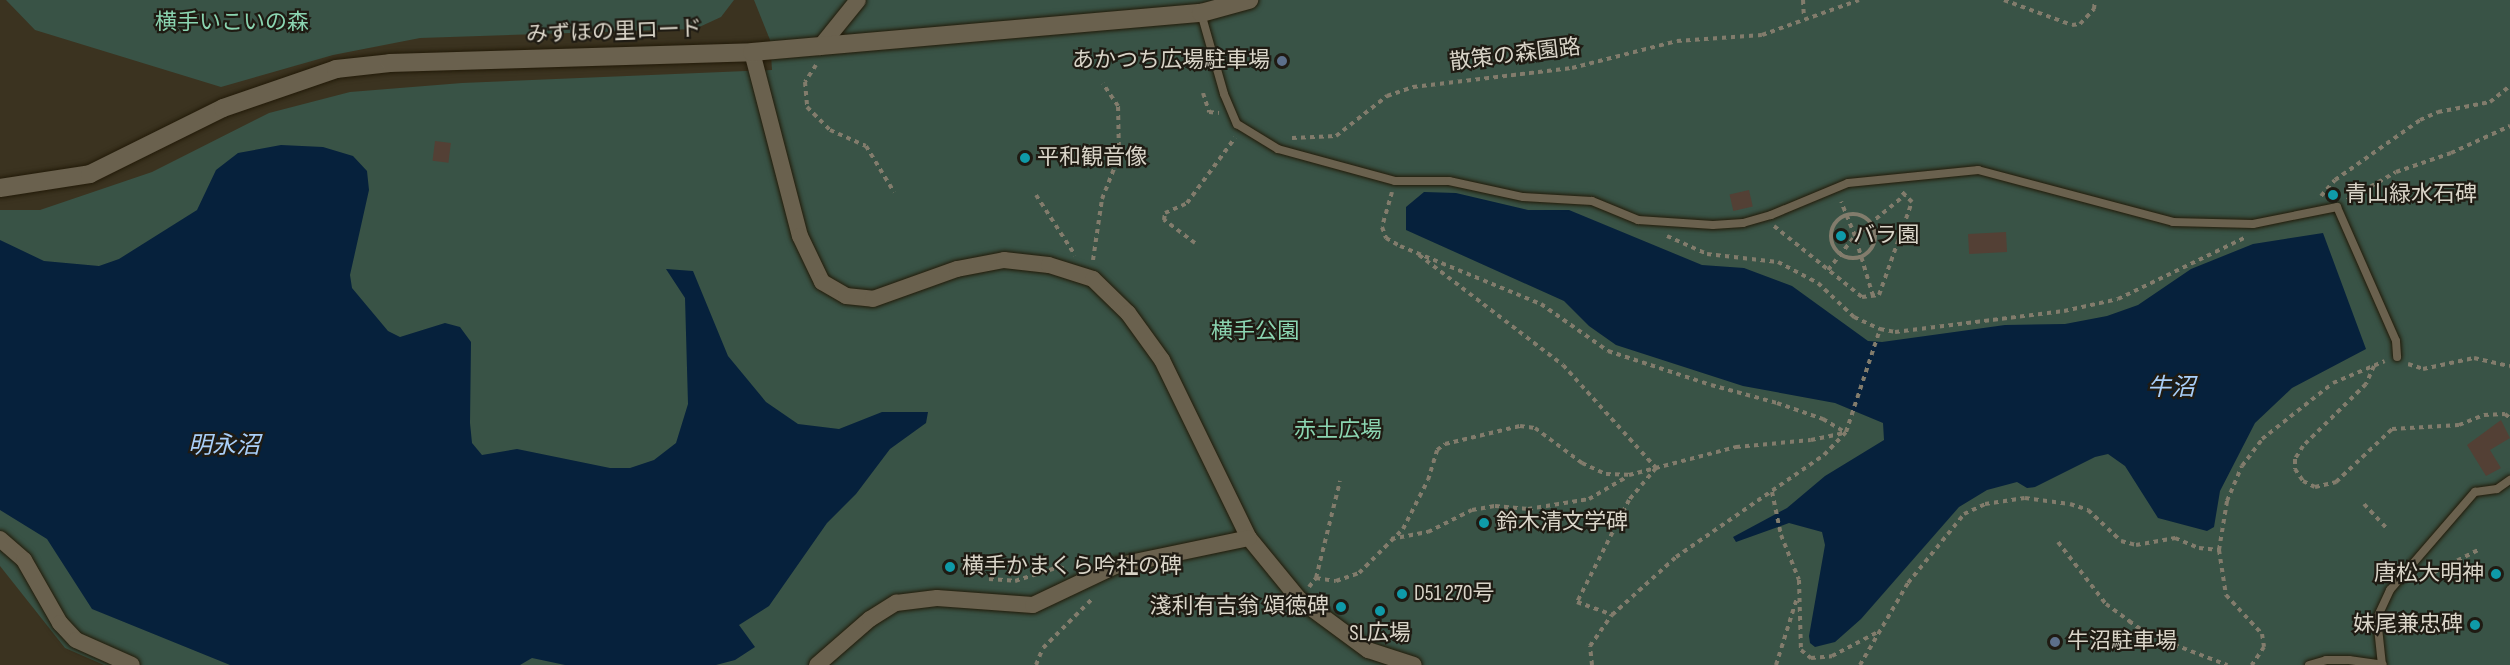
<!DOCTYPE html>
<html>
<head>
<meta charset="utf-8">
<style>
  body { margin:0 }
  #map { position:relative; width:2510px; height:665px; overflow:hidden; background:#3b3320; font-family:"Sofia Sans Condensed","Noto Sans JP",sans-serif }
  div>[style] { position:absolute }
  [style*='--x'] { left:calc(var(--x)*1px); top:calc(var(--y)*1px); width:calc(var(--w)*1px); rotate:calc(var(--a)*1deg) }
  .green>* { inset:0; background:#395346 }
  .water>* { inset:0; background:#06213c }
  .building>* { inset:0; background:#534035; transform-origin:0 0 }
  .path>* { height:4px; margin-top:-2px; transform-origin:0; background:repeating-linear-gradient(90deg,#827c6c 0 4.5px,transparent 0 9px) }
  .path>.ring { margin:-2px; padding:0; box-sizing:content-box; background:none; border:4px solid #827c6c; border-radius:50% }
  .roads { filter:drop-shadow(0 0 2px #221a08) drop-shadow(0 0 2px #221a08) }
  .service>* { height:8px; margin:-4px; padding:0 4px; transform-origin:4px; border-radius:4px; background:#6a614e }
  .minor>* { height:16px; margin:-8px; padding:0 8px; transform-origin:8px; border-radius:8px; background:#6a614e }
  .tertiary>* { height:18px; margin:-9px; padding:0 9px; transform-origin:9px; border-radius:9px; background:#6a614e }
  .dots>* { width:16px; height:16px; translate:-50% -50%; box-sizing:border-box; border:3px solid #1f1b13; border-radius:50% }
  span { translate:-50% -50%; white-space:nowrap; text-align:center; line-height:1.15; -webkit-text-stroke:4.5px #1f1b13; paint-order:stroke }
  .park-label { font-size:22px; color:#8bd5b1 }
  .street-label { font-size:22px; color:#d9d4c8 }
  .poi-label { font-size:22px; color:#d9d4c8 }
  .right { translate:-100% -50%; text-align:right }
  .left { translate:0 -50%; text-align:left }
  .water-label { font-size:24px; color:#a9cff9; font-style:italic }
</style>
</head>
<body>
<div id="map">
  <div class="green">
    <i style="clip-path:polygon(6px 0,734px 0,721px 17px,695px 29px,420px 38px,333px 55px,221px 87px,35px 30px)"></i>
    <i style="clip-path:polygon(754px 0,2510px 0,2510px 665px,104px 665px,65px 648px,0 566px,0 210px,40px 210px,152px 172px,269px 113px,350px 92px,462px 83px,772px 70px,770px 40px)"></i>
  </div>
  <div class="water">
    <i style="clip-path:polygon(281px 145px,323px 147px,353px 156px,367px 171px,369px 190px,350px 275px,352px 288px,388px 331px,400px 337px,445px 323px,460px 327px,471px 342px,470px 423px,472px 443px,482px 455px,517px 449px,610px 468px,630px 468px,654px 460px,676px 443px,688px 404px,685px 298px,666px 269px,693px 271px,728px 356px,766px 402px,798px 424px,839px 429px,882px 412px,928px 412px,926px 423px,890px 449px,856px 494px,827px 523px,769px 606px,739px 625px,755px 647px,735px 660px,716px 665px,565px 665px,532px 658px,520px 665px,230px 665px,92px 609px,47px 539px,0 510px,0 240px,44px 261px,99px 266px,119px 259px,197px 210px,216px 170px,238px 153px)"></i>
    <i style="clip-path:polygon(1424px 192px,1456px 193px,1528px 210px,1569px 210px,1702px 265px,1744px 268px,1792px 286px,1868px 341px,1882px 342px,2005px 325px,2065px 324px,2107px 316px,2138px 305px,2191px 269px,2253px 244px,2323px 233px,2366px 349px,2292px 388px,2255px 423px,2220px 491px,2214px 527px,2207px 531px,2158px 518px,2125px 466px,2108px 454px,2095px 457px,2035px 487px,2027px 488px,2017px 482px,1987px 490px,1959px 507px,1861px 619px,1835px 642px,1815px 647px,1810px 643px,1809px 636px,1825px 545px,1822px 532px,1789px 523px,1736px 542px,1733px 537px,1787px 508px,1825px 476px,1884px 440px,1883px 423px,1835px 403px,1743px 386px,1616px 345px,1589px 326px,1564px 301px,1406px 230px,1406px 207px)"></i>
  </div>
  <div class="building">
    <i style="left:435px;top:141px;width:16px;height:20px;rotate:7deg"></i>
    <i style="left:1749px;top:190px;width:17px;height:20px;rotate:77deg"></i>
    <i style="left:2006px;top:232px;width:20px;height:38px;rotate:87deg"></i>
    <i style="clip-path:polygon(2501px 420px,2510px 438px,2490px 450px,2501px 468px,2486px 476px,2467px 445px)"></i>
  </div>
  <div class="path">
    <i style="--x:1803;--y:0;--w:18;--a:87"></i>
    <i style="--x:2004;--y:0;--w:72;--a:20.2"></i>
    <i style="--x:2072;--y:25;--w:8;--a:-7"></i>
    <i style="--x:2080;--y:24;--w:21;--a:-47"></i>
    <i style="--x:2094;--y:9;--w:9;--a:-84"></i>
    <i style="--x:816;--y:65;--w:20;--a:123"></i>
    <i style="--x:805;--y:82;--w:25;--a:85"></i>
    <i style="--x:807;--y:107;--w:33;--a:45"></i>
    <i style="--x:830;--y:130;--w:39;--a:24"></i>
    <i style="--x:866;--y:146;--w:54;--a:58.7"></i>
    <i style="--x:1203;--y:93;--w:20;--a:72"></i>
    <i style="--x:1209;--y:112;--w:10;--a:6"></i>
    <i style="--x:1292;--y:138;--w:44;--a:-2.6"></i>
    <i style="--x:1336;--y:136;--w:65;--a:-38.1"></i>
    <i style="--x:1387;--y:96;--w:28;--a:-19"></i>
    <i style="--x:1413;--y:87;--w:160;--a:-6.8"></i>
    <i style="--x:1572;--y:68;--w:108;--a:-14.4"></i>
    <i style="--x:1677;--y:41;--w:85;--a:-4"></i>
    <i style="--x:1762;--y:35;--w:103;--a:-19.8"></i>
    <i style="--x:1392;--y:192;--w:36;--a:106"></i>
    <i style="--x:1382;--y:227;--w:12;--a:70"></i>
    <i style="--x:1386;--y:238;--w:16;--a:30"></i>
    <i style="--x:1400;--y:246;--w:152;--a:22.4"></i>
    <i style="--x:1541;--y:304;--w:82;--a:35"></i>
    <i style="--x:1608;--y:351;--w:108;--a:18.3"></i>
    <i style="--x:1711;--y:385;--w:68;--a:15.3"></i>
    <i style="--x:1777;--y:403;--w:49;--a:19.2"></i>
    <i style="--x:1823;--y:419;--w:26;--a:31"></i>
    <i style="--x:1036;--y:195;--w:72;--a:57"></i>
    <i style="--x:2321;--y:196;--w:21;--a:-49"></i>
    <i style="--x:2335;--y:180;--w:104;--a:-35.2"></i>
    <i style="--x:2420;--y:120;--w:20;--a:-24"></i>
    <i style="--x:2438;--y:112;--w:53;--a:-10.9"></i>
    <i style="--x:2490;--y:102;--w:26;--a:-39"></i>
    <i style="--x:2347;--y:200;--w:56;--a:-29.7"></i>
    <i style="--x:2396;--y:172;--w:58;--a:-19.1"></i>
    <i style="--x:2451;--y:153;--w:65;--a:-24.6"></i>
    <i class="ring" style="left:1831px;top:214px;width:40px;height:40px"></i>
    <i style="--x:1774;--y:226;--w:113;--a:38.9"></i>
    <i style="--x:1862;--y:297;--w:17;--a:-7"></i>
    <i style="--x:1879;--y:295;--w:99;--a:-70.5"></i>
    <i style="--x:1912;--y:202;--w:16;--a:-135"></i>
    <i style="--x:1667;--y:236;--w:44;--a:24.2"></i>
    <i style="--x:1707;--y:254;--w:71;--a:6.4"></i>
    <i style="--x:1778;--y:262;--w:45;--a:27.7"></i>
    <i style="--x:1818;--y:283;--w:50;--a:43.4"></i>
    <i style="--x:1854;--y:317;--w:29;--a:25"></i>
    <i style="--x:1195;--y:243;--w:39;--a:-143"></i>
    <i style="--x:1164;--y:220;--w:7;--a:-82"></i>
    <i style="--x:1165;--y:213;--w:24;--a:-24"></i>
    <i style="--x:1187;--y:203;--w:81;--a:-53.6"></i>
    <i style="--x:1419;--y:255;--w:181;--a:37.4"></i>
    <i style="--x:1563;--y:365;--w:139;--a:47.9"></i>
    <i style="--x:1656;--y:468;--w:42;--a:130.2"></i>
    <i style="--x:1629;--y:500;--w:114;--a:117"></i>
    <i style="--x:1577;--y:602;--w:37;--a:20"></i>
    <i style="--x:1093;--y:260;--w:62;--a:-81.6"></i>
    <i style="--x:1102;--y:199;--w:46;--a:-68.4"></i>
    <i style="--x:1119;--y:156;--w:50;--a:-91.1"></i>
    <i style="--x:1118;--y:106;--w:27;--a:-124"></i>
    <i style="--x:1828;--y:270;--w:43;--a:-51.5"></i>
    <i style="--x:1855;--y:236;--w:37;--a:-112"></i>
    <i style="--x:1873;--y:296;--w:63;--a:-106.7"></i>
    <i style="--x:1855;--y:236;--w:65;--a:-39.4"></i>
    <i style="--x:2408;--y:364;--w:16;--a:18"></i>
    <i style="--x:2423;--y:369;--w:52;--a:-12.2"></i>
    <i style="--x:2474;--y:358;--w:37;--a:13"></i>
    <i style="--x:2374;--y:366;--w:20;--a:114"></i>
    <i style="--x:2366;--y:384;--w:88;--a:135.5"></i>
    <i style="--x:2303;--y:446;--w:15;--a:122"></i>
    <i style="--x:2295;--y:459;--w:10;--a:90"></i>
    <i style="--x:2295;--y:469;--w:14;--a:56"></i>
    <i style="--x:2303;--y:481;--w:13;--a:27"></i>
    <i style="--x:2315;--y:487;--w:22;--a:-13"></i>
    <i style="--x:2336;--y:482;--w:77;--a:-43.4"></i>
    <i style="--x:2392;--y:429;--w:67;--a:-3.4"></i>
    <i style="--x:2459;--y:425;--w:27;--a:-22"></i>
    <i style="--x:2484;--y:415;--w:21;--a:-3"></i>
    <i style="--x:2505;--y:414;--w:6;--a:39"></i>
    <i style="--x:1772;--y:492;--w:44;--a:78.2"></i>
    <i style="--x:1781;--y:535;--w:48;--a:68.2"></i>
    <i style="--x:1799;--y:580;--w:70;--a:88.4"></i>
    <i style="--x:1801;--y:650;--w:13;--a:39"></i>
    <i style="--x:1811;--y:658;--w:21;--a:-5"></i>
    <i style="--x:1832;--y:656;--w:50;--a:-27.6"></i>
    <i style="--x:2364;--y:504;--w:33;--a:47"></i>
    <i style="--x:1391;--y:539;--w:38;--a:-11"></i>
    <i style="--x:1428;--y:532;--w:49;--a:-26.6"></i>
    <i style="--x:1472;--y:510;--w:23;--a:-10"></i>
    <i style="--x:1495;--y:506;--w:33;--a:5"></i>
    <i style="--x:1528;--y:509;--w:62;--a:-9.3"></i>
    <i style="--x:1589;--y:499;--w:45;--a:-30.5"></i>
    <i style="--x:2058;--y:542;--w:78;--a:52.3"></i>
    <i style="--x:2106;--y:604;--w:29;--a:36"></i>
    <i style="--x:2129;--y:621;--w:24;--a:35"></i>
    <i style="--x:2149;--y:635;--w:84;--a:21"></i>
    <i style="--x:2219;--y:550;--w:46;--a:81.2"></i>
    <i style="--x:2226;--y:595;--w:53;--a:47.3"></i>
    <i style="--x:2262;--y:634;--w:13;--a:81"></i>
    <i style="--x:2264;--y:647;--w:22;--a:124"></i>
    <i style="--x:1316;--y:578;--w:20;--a:9"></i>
    <i style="--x:1336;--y:581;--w:24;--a:-19"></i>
    <i style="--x:1359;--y:573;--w:62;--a:-45"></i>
    <i style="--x:1403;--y:529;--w:55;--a:-63"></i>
    <i style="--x:1428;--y:480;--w:31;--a:-73"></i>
    <i style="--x:1437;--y:450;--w:10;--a:-37"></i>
    <i style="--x:1445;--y:444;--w:77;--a:-13.5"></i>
    <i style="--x:1520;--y:426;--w:15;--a:8"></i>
    <i style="--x:1535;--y:428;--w:59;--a:36.7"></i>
    <i style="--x:1582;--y:463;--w:26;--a:25"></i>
    <i style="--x:1606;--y:474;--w:23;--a:2"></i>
    <i style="--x:1629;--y:475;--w:111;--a:-14.7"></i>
    <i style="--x:1736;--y:447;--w:75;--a:-5.3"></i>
    <i style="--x:1811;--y:440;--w:34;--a:-12"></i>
    <i style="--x:989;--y:579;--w:26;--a:4"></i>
    <i style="--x:1015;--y:581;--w:46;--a:-17.7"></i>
    <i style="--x:1059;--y:567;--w:9;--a:18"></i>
    <i style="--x:2417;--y:581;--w:71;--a:-26.9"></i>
    <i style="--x:1309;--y:587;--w:11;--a:-52"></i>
    <i style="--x:1316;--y:578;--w:100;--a:-76.1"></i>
    <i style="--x:1036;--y:665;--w:18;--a:-68"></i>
    <i style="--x:1043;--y:648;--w:71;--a:-45"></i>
    <i style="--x:1592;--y:665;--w:19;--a:-96"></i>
    <i style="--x:1590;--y:646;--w:38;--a:-55"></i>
    <i style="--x:1612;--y:615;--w:86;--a:-42.2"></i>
    <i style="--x:1676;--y:557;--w:180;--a:-34.6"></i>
    <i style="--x:1824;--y:455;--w:32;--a:-46"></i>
    <i style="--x:1846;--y:432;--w:108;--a:-71.7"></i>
    <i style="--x:1880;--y:329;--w:15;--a:11"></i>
    <i style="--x:1895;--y:332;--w:170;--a:-7.1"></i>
    <i style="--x:2064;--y:311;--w:55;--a:-12.5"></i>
    <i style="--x:2118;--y:299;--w:140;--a:-25.8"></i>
    <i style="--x:1776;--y:665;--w:70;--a:-72.6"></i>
    <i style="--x:1860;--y:665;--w:95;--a:-59.7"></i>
    <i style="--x:1908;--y:583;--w:89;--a:-50.9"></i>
    <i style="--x:1964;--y:514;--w:23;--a:-25"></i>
    <i style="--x:1985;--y:504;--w:40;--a:-8.5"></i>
    <i style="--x:2025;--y:498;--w:45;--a:7.6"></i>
    <i style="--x:2070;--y:504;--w:19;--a:18"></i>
    <i style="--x:2088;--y:510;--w:45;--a:43.2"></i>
    <i style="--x:2121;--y:541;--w:16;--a:15"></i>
    <i style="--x:2136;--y:545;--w:40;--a:-10"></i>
    <i style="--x:2175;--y:538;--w:26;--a:23"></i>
    <i style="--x:2199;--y:548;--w:20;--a:6"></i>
    <i style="--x:2219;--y:550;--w:50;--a:-80.7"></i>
    <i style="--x:2227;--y:501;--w:38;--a:-67"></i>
    <i style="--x:2242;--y:466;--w:34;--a:-53"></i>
    <i style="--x:2262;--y:439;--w:90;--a:-38.3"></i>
    <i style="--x:2333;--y:383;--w:56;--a:-22.9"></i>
  </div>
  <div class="roads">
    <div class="service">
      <i style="--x:1201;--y:13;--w:84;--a:74.1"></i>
      <i style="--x:1224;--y:94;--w:33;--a:67"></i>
      <i style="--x:1237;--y:124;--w:48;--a:31.4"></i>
      <i style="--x:1278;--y:149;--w:121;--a:15.3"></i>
      <i style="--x:1395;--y:181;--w:54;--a:0"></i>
      <i style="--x:1449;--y:181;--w:76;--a:12.2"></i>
      <i style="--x:1523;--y:197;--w:69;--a:3.3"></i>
      <i style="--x:1592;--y:201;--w:50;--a:22.4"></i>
      <i style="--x:1638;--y:220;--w:75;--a:3.8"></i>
      <i style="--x:1713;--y:225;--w:30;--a:-4"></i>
      <i style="--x:1743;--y:223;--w:29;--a:-16"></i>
      <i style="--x:1771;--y:215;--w:83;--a:-22.6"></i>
      <i style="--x:1848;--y:183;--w:131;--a:-5.7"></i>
      <i style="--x:1978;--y:170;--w:202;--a:14.9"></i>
      <i style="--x:2173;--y:222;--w:80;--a:1.4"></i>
      <i style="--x:2253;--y:224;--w:86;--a:-11.4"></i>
      <i style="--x:2337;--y:207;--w:146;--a:66.2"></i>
      <i style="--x:2396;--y:341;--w:16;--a:86"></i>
      <i style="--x:2309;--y:665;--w:18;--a:-16"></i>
      <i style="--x:2326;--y:660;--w:23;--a:0"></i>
      <i style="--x:2349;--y:660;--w:34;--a:8"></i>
      <i style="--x:2382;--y:665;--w:47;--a:-96.1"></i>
      <i style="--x:2377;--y:618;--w:31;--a:-65"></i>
      <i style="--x:2390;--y:590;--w:130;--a:-49.1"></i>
      <i style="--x:2475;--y:492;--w:22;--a:-8"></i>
      <i style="--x:2497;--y:489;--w:16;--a:-35"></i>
    </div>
    <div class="minor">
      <i style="--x:820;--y:47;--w:60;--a:-51"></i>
      <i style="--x:752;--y:52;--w:190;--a:75.4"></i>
      <i style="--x:800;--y:236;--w:51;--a:64.4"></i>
      <i style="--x:822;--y:282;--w:28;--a:30"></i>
      <i style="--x:846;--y:296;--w:27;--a:6"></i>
      <i style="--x:873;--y:299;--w:89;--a:-19.7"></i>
      <i style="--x:957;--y:269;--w:48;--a:-10.8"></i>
      <i style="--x:1004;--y:260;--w:45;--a:6.3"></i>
      <i style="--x:1049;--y:265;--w:46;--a:17.7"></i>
      <i style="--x:1093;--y:279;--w:49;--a:44.2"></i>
      <i style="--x:1128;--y:313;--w:58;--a:54.1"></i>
      <i style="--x:1162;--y:360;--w:198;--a:64"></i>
      <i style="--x:1249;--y:538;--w:79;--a:50.7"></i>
      <i style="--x:1299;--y:599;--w:86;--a:36.5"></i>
      <i style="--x:1368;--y:650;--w:48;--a:18.1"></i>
      <i style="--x:0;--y:539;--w:32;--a:41"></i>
      <i style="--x:24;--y:560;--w:73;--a:60.3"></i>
      <i style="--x:60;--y:623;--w:23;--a:47"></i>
      <i style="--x:76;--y:640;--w:61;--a:24.1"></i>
      <i style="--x:817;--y:665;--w:70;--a:-41"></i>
      <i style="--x:870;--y:619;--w:31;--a:-32"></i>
      <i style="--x:896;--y:603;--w:41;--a:-7"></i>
      <i style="--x:937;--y:598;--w:96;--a:4.2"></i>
      <i style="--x:1033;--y:605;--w:91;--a:-25.4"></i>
      <i style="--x:1115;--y:566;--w:137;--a:-11.8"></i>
    </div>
    <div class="tertiary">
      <i style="--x:0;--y:188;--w:91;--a:-8.8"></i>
      <i style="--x:90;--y:174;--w:148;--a:-26.4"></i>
      <i style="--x:223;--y:108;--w:120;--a:-19"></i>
      <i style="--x:336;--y:69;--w:54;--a:-6.3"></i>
      <i style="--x:390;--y:63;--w:362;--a:-1.7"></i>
      <i style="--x:752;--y:52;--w:451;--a:-5"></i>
      <i style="--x:1201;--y:13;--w:50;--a:-15.2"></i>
    </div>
  </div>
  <div class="dots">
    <i style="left:1282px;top:61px;background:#5c6f8a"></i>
    <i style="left:1025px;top:158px;background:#0f9aa8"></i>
    <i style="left:2333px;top:195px;background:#0f9aa8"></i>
    <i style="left:1841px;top:236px;background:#0f9aa8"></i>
    <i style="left:1484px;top:523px;background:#0f9aa8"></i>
    <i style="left:950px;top:567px;background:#0f9aa8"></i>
    <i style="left:2496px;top:574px;background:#0f9aa8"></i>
    <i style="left:1402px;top:594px;background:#0f9aa8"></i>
    <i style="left:1341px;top:607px;background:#0f9aa8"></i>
    <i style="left:1380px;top:611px;background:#0f9aa8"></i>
    <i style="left:2475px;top:625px;background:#0f9aa8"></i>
    <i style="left:2055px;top:642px;background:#5c6f8a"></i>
  </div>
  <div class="park-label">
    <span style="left:232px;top:23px">横手いこいの森</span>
    <span style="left:1255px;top:332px">横手公園</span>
    <span style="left:1338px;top:431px">赤土広場</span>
  </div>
  <div class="street-label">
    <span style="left:614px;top:32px;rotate:-2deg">みずほの里ロード</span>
    <span style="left:1515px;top:55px;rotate:-7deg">散策の森園路</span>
  </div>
  <div class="poi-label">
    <span class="right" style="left:1270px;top:61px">あかつち広場駐車場</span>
    <span class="left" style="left:1037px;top:158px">平和観音像</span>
    <span class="left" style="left:2345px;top:195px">青山緑水石碑</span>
    <span class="left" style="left:1853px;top:236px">バラ園</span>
    <span class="left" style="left:1496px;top:523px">鈴木清文学碑</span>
    <span class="left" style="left:962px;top:567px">横手かまくら吟社の碑</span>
    <span class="right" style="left:2484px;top:574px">唐松大明神</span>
    <span class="left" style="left:1414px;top:594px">D51 270号</span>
    <span class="right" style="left:1329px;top:607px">淺利有吉翁 頌徳碑</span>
    <span class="right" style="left:2463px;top:625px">妹尾兼忠碑</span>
    <span style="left:1380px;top:634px">SL広場</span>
    <span class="left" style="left:2067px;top:642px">牛沼駐車場</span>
  </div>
  <div class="water-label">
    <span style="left:2171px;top:388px">牛沼</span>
    <span style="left:224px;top:446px">明永沼</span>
  </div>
</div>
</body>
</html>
